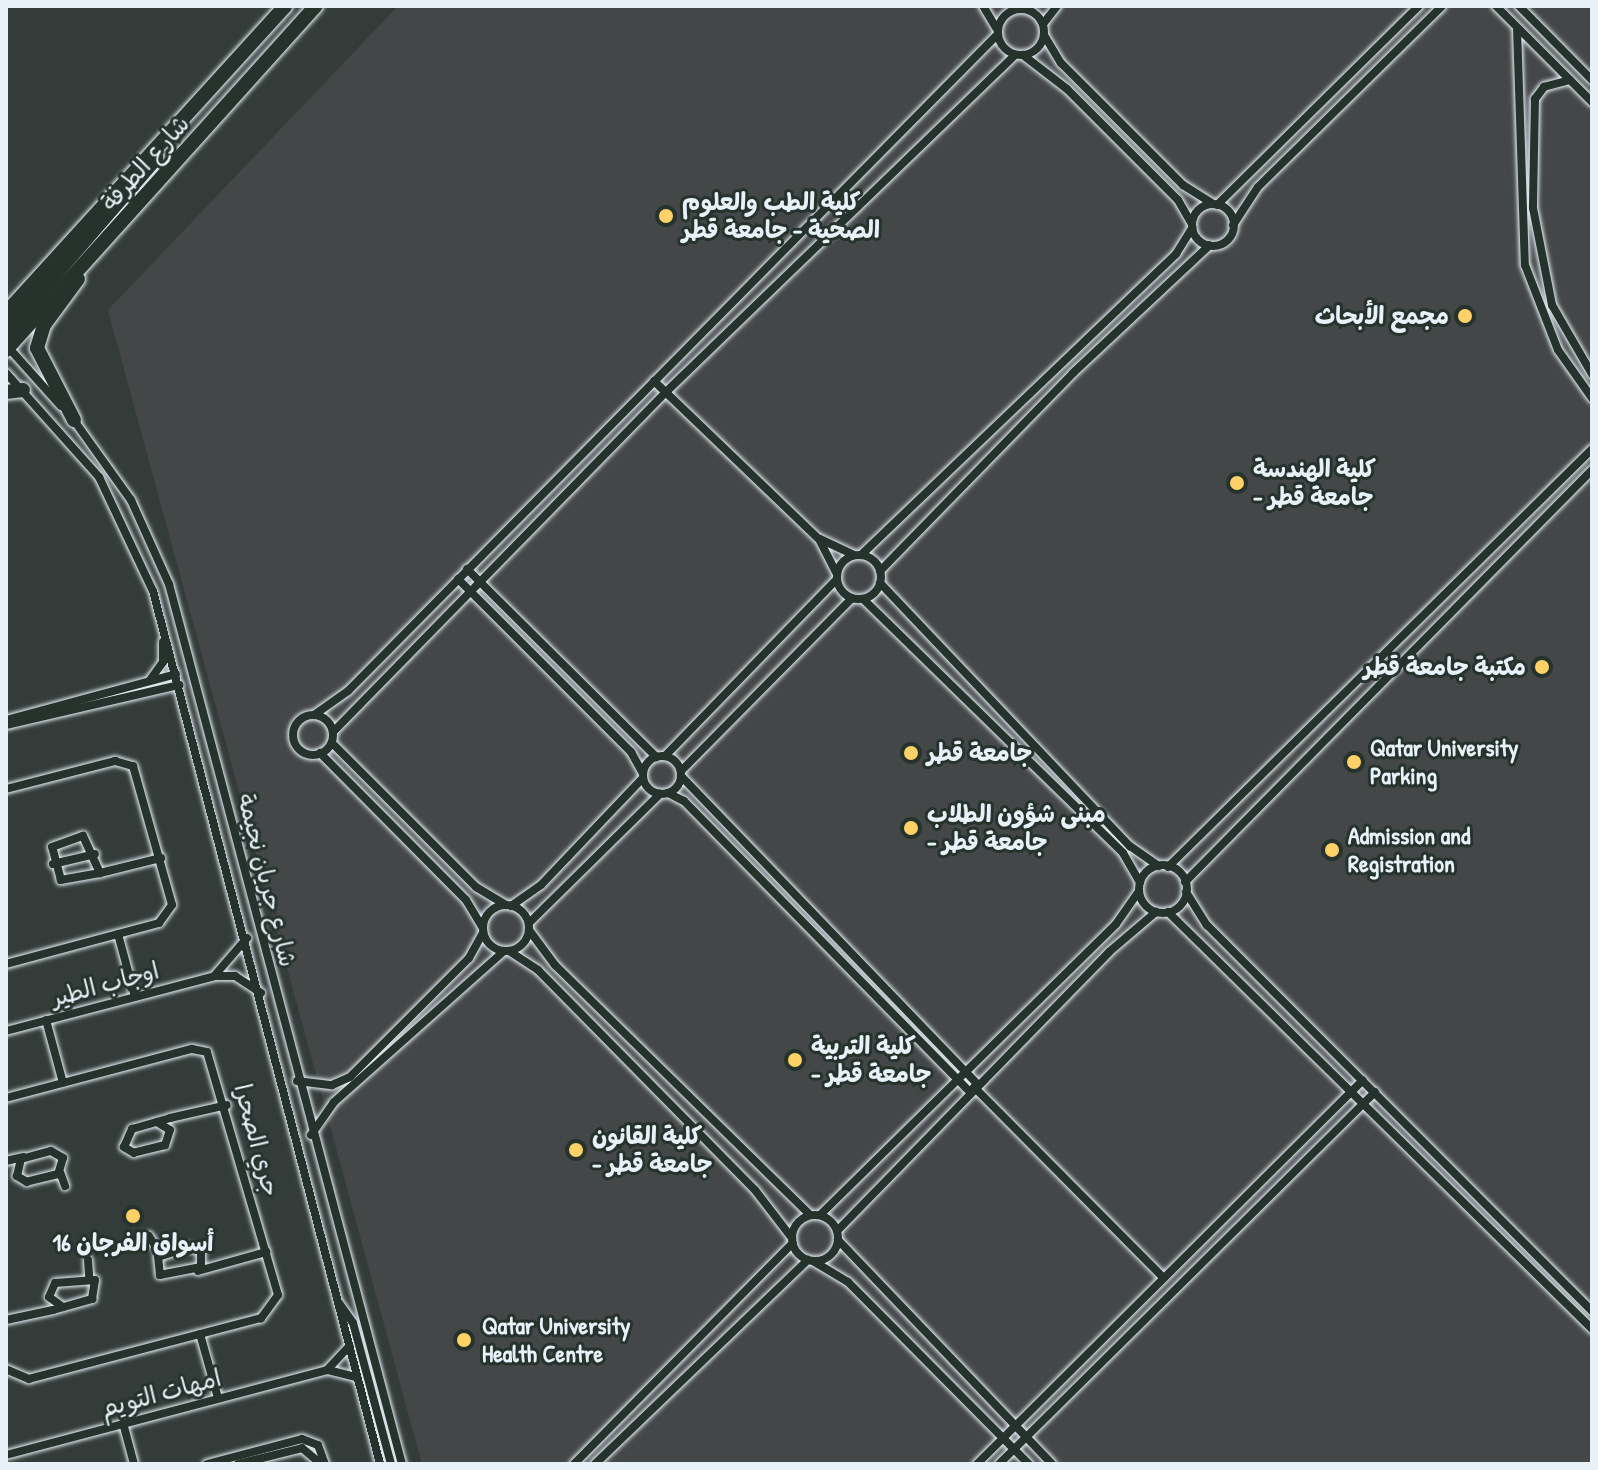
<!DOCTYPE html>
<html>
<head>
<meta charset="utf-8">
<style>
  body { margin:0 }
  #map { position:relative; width:1598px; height:1470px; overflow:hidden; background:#343c39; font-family:"Patrick Hand","Playpen Sans Arabic",sans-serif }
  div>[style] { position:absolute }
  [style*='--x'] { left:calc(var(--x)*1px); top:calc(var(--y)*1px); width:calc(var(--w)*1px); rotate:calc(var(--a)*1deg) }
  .built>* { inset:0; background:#444747 }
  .roads { filter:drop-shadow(0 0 2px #e8f1f8) drop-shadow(0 0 2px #e8f1f8) }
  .minor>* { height:8px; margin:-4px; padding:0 4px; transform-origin:4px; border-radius:4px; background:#26332d }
  .minor>.ring { margin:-4px; padding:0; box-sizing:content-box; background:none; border:8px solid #26332d; border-radius:50% }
  .primary>* { height:14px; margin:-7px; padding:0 7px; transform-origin:7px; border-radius:7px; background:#26332d }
  .dots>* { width:22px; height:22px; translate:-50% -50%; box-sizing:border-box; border:4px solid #26332d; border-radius:50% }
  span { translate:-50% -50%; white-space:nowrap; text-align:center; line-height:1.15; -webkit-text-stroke:6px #26332d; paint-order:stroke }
  .street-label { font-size:24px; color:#e8f1f8 }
  .poi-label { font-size:24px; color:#e8f1f8; font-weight:700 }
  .left { translate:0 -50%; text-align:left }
  .right { translate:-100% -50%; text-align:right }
  .frame { position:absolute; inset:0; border:8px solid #e8f1f8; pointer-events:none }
</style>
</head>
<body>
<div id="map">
  <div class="built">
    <i style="clip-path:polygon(398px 6px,1592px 6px,1592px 1464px,422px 1464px,108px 310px)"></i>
  </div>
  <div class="roads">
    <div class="minor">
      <i style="--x:983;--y:6;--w:27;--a:59"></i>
      <i style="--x:1496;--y:6;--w:136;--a:45"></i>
      <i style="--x:1519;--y:6;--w:104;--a:45.4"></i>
      <i class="ring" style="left:998px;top:9px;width:38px;height:38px"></i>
      <i style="--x:1043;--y:24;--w:23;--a:-52"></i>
      <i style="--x:1517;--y:28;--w:237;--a:88.1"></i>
      <i style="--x:1525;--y:265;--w:91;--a:68.8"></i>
      <i style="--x:1558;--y:350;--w:59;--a:54.7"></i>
      <i style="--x:1044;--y:35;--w:33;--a:59"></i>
      <i style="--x:1061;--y:63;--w:173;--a:45"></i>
      <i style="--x:1183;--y:185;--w:36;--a:32"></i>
      <i style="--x:1023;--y:55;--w:56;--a:37.7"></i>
      <i style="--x:1067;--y:89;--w:157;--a:45"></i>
      <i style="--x:1178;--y:200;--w:28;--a:60"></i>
      <i style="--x:1570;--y:80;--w:27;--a:165"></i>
      <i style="--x:1544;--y:87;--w:15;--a:127"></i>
      <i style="--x:1535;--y:99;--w:109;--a:91.1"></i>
      <i style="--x:1533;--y:208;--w:99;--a:78.9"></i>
      <i style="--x:1552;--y:305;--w:80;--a:59.9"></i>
      <i class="ring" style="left:1192px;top:204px;width:34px;height:34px"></i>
      <i style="--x:1217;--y:205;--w:284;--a:-44.6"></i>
      <i style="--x:1233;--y:225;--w:45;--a:-56.7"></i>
      <i style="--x:1258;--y:187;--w:258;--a:-44.5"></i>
      <i style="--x:8;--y:347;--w:79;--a:48.1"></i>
      <i style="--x:6;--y:373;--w:140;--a:48.2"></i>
      <i style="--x:99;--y:477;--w:126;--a:64.7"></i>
      <i style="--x:153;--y:591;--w:902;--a:75.42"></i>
      <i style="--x:654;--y:381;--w:228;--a:43.8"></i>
      <i style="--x:819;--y:539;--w:39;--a:63"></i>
      <i style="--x:73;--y:419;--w:100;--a:54.4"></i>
      <i style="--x:131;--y:500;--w:92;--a:65.7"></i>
      <i style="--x:169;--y:584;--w:910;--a:75.17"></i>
      <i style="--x:820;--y:539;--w:38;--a:25"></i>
      <i class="ring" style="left:837px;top:555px;width:36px;height:36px"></i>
      <i style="--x:861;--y:555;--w:436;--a:-43.7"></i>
      <i style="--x:1176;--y:254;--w:31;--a:-58"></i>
      <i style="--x:467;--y:569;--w:267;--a:44.8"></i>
      <i style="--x:880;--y:571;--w:277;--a:-45.7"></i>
      <i style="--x:1073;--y:373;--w:187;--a:-43.1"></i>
      <i style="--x:458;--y:579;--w:245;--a:45"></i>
      <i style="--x:631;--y:752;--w:23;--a:61"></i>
      <i style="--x:880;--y:583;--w:363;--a:46.5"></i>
      <i style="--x:1130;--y:846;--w:35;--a:35"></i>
      <i style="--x:863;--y:599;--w:363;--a:44.3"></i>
      <i style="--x:1123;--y:853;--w:34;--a:60"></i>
      <i style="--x:150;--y:680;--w:22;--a:-54"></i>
      <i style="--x:163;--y:662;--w:20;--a:-90"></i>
      <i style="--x:314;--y:715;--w:42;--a:-35.2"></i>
      <i style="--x:348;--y:691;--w:923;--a:-45.31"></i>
      <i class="ring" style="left:293px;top:715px;width:32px;height:32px"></i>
      <i style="--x:6;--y:720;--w:176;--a:-15.1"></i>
      <i style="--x:6;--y:725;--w:178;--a:-13"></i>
      <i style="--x:333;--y:732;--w:477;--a:-45.6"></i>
      <i style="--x:667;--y:391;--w:484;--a:-44"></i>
      <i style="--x:332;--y:743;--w:204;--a:45"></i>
      <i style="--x:476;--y:887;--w:35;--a:31"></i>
      <i style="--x:320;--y:753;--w:207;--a:45.2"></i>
      <i style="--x:466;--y:900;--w:33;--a:59"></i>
      <i class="ring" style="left:643px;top:756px;width:30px;height:30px"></i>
      <i style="--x:665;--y:756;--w:245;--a:-45.8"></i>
      <i style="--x:681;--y:771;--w:243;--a:-45.3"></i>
      <i style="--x:681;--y:776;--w:427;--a:46.1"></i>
      <i style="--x:6;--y:789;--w:113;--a:-14.4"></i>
      <i style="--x:115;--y:761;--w:19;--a:16"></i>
      <i style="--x:133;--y:766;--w:144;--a:74.3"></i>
      <i style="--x:172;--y:905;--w:22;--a:126"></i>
      <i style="--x:159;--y:923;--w:158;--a:165"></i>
      <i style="--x:668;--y:793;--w:18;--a:27"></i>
      <i style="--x:684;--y:801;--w:408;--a:45.5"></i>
      <i style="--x:83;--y:836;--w:41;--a:65.3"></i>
      <i style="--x:100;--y:873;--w:40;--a:170"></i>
      <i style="--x:61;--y:880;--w:34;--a:-105"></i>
      <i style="--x:52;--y:847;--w:33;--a:-20"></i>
      <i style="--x:53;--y:864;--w:43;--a:-13.4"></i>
      <i class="ring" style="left:1139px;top:865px;width:40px;height:40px"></i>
      <i style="--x:1168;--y:867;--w:595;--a:-44.59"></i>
      <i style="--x:100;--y:873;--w:63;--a:-13.8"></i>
      <i style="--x:1185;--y:882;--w:579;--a:-45.35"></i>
      <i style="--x:1186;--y:892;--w:39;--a:58"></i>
      <i style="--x:1207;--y:925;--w:545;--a:45.07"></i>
      <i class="ring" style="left:483px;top:905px;width:38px;height:38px"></i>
      <i style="--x:511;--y:906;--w:37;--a:-35"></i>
      <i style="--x:541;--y:885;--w:146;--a:-46.4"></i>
      <i style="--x:1168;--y:912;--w:595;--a:44.52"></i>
      <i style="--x:529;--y:923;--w:184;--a:-44.6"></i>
      <i style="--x:529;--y:930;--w:44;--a:53.4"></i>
      <i style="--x:555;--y:965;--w:357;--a:44.4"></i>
      <i style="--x:118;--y:934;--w:65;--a:74.9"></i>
      <i style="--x:509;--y:951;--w:35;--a:33"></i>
      <i style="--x:538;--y:970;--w:309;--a:45.4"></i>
      <i style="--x:755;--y:1190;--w:61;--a:52.4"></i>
      <i style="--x:215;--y:975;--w:49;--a:-49.1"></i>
      <i style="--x:46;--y:1020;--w:65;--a:74.9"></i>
      <i style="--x:6;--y:1031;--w:216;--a:-14.7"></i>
      <i style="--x:215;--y:976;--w:20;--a:0"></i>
      <i style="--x:235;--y:976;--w:31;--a:33"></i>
      <i style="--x:297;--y:1081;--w:35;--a:7"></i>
      <i style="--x:332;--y:1085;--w:20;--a:-24"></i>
      <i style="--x:350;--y:1077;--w:168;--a:-45"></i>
      <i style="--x:469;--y:958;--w:29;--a:-61"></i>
      <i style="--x:974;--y:1087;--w:269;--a:45.2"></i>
      <i style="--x:6;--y:1098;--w:192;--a:-14.8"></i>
      <i style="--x:192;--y:1049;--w:15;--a:11"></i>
      <i style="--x:207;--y:1052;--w:253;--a:73.7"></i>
      <i style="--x:278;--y:1295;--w:29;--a:126"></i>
      <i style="--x:261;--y:1318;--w:240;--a:165.3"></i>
      <i style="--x:29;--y:1379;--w:25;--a:-157"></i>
      <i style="--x:157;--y:1122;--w:15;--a:32"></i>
      <i style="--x:170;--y:1130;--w:16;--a:108"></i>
      <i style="--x:165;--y:1145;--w:32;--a:166"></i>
      <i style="--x:134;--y:1153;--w:12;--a:-149"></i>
      <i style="--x:124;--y:1147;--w:20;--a:-66"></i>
      <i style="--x:132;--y:1129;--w:40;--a:-16"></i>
      <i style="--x:170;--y:1118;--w:58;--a:-12.8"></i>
      <i style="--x:311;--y:1135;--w:40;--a:-55.1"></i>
      <i style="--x:334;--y:1102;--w:227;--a:-41.6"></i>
      <i style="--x:51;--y:1151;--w:14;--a:30"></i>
      <i style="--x:63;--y:1158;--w:17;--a:107"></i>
      <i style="--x:58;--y:1174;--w:32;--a:166"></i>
      <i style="--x:27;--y:1182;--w:12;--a:-149"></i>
      <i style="--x:17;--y:1176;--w:17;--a:-77"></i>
      <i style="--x:21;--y:1159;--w:31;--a:-15"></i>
      <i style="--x:6;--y:1161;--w:18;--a:-13"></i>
      <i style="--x:60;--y:1172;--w:15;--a:70"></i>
      <i style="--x:820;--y:1215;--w:415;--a:-44.5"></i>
      <i style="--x:1116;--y:924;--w:40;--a:-55.1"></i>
      <i class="ring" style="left:792px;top:1215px;width:38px;height:38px"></i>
      <i style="--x:837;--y:1231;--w:390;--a:-45.7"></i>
      <i style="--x:1109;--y:952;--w:62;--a:-40.4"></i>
      <i style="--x:149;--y:1236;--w:22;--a:58"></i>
      <i style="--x:838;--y:1240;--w:310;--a:46.3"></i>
      <i style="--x:188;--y:1247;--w:14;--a:17"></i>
      <i style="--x:201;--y:1251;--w:16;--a:90"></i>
      <i style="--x:201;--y:1267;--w:42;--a:169"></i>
      <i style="--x:160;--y:1275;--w:18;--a:-96"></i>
      <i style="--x:158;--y:1257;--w:32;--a:-18"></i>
      <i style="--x:88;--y:1260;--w:16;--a:86"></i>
      <i style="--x:813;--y:1261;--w:41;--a:31"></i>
      <i style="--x:848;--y:1282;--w:257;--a:45.2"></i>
      <i style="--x:198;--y:1271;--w:71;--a:-15.6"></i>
      <i style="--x:339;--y:1303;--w:24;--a:55"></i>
      <i style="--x:353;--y:1323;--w:146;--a:74.9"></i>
      <i style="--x:6;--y:1320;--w:48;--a:-12"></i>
      <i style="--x:53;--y:1310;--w:41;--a:-15.8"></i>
      <i style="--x:92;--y:1299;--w:19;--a:-81"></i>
      <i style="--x:95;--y:1280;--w:40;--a:175.7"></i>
      <i style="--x:55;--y:1283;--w:15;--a:113"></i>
      <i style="--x:49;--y:1297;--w:17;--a:36"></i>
      <i style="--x:200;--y:1334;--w:66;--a:74.3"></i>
      <i style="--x:328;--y:1370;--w:30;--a:14"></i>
      <i style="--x:123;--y:1423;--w:42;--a:75"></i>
      <i style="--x:6;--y:1455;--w:332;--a:-14.8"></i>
      <i style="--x:327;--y:1370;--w:33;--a:-47"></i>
      <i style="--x:207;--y:1464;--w:98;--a:-14.7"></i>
      <i style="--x:302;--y:1439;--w:17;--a:21"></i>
      <i style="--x:318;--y:1445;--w:20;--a:70"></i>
      <i style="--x:238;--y:1464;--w:66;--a:-14"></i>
      <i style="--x:302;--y:1448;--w:25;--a:40"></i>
      <i style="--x:574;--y:1464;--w:311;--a:-45.3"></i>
      <i style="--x:595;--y:1464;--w:295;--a:-43.8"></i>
      <i style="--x:977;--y:1464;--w:544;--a:-44.85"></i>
      <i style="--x:999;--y:1464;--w:529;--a:-44.69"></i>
    </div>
    <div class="primary">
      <i style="--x:6;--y:313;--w:415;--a:-47.7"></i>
      <i style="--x:6;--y:332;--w:230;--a:-49.2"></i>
      <i style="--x:6;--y:350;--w:463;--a:-48"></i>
      <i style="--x:6;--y:392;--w:17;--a:-7"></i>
      <i style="--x:74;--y:420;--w:81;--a:-117.2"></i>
      <i style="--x:37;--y:348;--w:24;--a:-73"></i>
      <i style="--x:44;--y:325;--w:57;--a:-53.5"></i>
    </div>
  </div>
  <div class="dots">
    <i style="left:666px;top:216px;background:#ffd166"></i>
    <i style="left:1465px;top:316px;background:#ffd166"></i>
    <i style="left:1237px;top:483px;background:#ffd166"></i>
    <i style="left:1542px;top:667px;background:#ffd166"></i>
    <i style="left:911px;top:753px;background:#ffd166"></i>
    <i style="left:1354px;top:762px;background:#ffd166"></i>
    <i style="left:911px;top:828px;background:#ffd166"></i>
    <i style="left:1332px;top:850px;background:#ffd166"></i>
    <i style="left:795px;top:1060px;background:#ffd166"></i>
    <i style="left:576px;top:1150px;background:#ffd166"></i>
    <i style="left:133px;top:1216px;background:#ffd166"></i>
    <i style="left:464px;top:1340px;background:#ffd166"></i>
  </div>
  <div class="street-label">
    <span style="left:145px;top:163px;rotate:-48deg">شارع الطرفة</span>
    <span style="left:267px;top:880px;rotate:76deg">شارع جريان نجيمة</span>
    <span style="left:105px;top:984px;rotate:-15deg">اوجاب الطير</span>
    <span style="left:257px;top:1140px;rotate:75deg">جري الصحرا</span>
    <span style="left:161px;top:1393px;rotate:-15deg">امهات التويم</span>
  </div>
  <div class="poi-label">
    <span class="left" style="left:682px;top:216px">كلية الطب والعلوم<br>الصحية - جامعة قطر</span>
    <span class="right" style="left:1449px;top:316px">مجمع الأبحاث</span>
    <span class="left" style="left:1253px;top:483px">كلية الهندسة<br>- جامعة قطر</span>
    <span class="right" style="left:1526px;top:667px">مكتبة جامعة قطر</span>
    <span class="left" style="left:1370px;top:762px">Qatar University<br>Parking</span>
    <span class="left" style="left:927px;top:753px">جامعة قطر</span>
    <span class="left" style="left:927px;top:828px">مبنى شؤون الطلاب<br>- جامعة قطر</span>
    <span class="left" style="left:1348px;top:850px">Admission and<br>Registration</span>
    <span class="left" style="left:811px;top:1060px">كلية التربية<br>- جامعة قطر</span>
    <span class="left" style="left:592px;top:1150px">كلية القانون<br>- جامعة قطر</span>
    <span style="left:133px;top:1243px">أسواق الفرجان 16</span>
    <span class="left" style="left:482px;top:1340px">Qatar University<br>Health Centre</span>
  </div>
  <div class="frame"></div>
</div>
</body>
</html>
